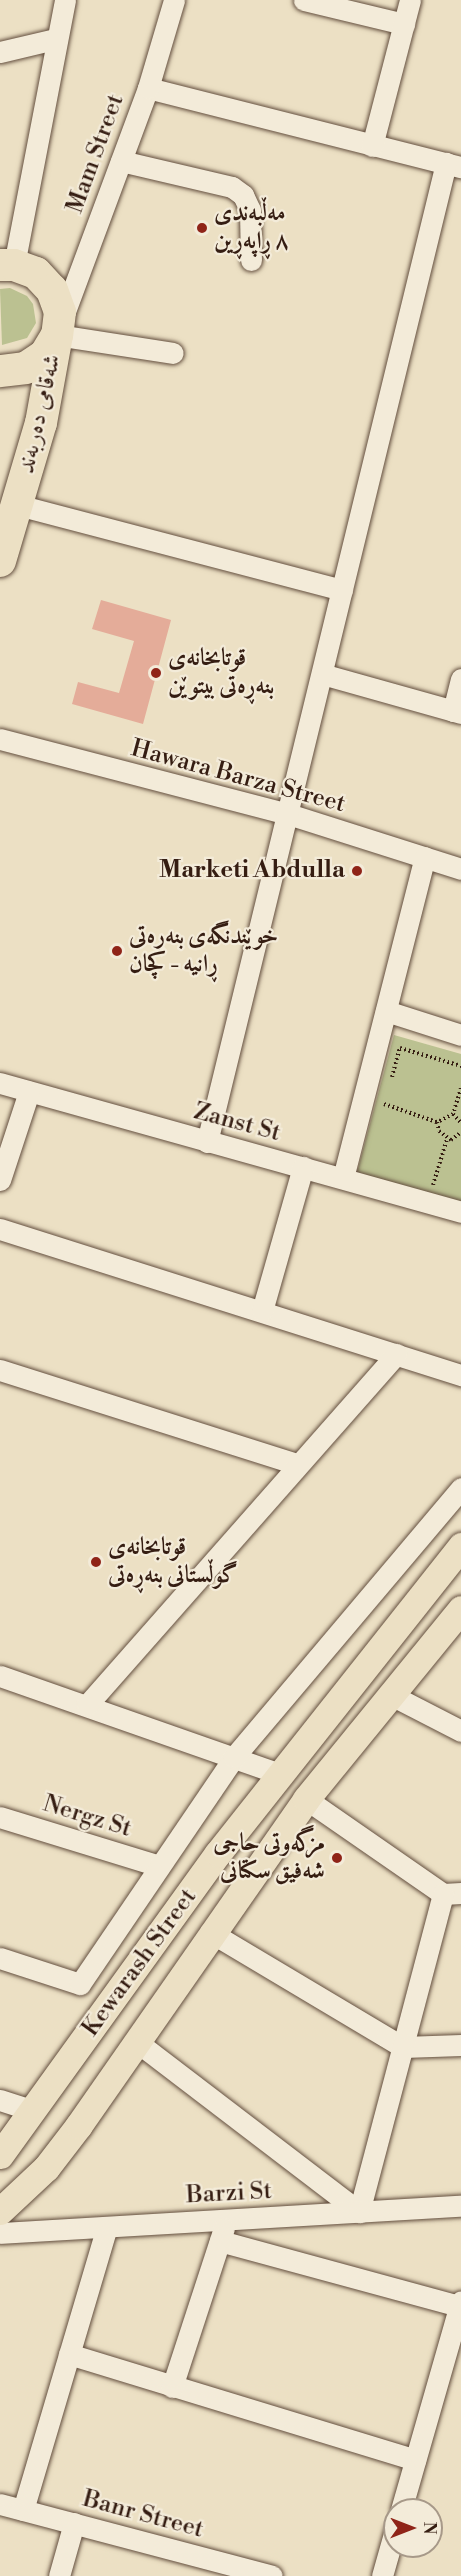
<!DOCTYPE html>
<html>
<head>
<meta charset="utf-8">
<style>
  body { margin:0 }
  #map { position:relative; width:461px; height:2576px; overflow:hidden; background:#ece0c4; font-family:"Libre Bodoni",Amiri,serif }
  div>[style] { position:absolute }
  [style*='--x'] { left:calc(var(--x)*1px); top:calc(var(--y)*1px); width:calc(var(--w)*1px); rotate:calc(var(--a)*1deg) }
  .green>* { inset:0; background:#bbc191 }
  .building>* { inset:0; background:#e4ac99 }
  .path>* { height:4px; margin-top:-2px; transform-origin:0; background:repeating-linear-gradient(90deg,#351d12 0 1.5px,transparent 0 4.5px) }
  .roads { filter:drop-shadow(0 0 2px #634e3e) drop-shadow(0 0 2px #634e3e) }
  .minor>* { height:21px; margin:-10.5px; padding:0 10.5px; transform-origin:10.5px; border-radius:10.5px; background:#f3ebd9 }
  .major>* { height:27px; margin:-13.5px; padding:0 13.5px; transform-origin:13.5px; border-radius:13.5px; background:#ece0c4 }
  .highway>* { height:32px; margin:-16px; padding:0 16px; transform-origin:16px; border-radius:16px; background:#ece0c4 }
  .dots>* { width:16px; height:16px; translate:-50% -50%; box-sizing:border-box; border:3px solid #f3ebd9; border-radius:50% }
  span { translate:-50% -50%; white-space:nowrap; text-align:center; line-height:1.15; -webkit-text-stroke:4.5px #f3ebd9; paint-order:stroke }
  .street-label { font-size:24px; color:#351d12 }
  .poi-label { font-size:24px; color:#351d12; font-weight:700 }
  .left { translate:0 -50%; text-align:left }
  .right { translate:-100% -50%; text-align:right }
  .north { position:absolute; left:383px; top:2498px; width:60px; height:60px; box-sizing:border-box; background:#f3ebd9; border:2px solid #a79989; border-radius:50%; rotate:90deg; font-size:16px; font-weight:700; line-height:24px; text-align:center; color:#351d12 }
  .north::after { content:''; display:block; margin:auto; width:21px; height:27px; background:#8f2418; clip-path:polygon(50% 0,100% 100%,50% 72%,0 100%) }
</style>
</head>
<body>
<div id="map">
  <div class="green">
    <i style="clip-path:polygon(10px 288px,27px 296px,33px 304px,36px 323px,27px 338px,2px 345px,0 289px)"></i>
    <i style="clip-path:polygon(394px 1035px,461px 1054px,461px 1206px,357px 1172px)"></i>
  </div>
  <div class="building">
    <i style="clip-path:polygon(101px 600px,171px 620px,143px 724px,72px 704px,78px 682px,119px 693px,134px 641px,92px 629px)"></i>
  </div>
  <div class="path">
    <i style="--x:392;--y:1077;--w:30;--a:-75"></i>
    <i style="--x:400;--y:1048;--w:64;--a:16.4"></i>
    <i style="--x:461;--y:1088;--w:27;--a:107"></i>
    <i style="--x:453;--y:1114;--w:12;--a:48"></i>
    <i style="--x:384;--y:1104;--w:56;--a:18.8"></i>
    <i style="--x:453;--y:1114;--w:18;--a:153"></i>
    <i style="--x:437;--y:1122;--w:9;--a:77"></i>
    <i style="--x:439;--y:1131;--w:15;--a:37"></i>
    <i style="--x:451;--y:1140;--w:11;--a:-38"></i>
    <i style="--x:433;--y:1185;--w:48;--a:-73.1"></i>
  </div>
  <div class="roads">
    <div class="minor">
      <i style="--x:304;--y:0;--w:103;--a:13.5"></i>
      <i style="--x:0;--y:52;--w:57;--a:-13.3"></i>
      <i style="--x:148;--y:88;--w:323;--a:14.2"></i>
      <i style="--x:372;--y:146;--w:151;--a:-75.4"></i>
      <i style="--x:121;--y:161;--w:114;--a:13.2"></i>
      <i style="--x:232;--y:187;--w:14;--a:36"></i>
      <i style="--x:243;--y:195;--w:17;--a:65"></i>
      <i style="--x:250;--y:210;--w:50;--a:88.9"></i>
      <i style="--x:14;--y:265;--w:270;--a:-79.1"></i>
      <i style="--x:61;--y:322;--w:250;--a:-69.6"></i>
      <i style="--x:148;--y:88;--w:92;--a:-73.5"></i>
      <i style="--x:57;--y:335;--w:117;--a:8.8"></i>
      <i style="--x:18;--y:505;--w:335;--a:14.7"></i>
      <i style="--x:322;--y:674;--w:144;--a:15.7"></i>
      <i style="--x:453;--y:711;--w:33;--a:-76"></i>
      <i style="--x:0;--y:739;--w:298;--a:14.6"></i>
      <i style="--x:288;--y:814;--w:182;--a:17.6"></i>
      <i style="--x:386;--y:1011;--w:79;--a:17.7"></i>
      <i style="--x:0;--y:1083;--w:479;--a:15.6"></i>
      <i style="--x:207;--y:1142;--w:1008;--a:-76.28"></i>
      <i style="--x:343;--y:1178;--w:331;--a:-75.7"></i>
      <i style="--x:0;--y:1180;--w:93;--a:-71.8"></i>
      <i style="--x:0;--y:1229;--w:484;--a:17.6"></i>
      <i style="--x:262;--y:1311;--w:150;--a:-74.1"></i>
      <i style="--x:0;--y:1370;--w:312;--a:17.6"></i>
      <i style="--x:0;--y:1676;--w:297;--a:19.3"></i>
      <i style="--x:391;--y:1695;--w:79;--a:27.2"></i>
      <i style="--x:87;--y:1705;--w:468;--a:-48.6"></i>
      <i style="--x:306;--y:1799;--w:167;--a:34.7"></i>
      <i style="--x:443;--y:1894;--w:18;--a:-3"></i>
      <i style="--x:0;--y:1817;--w:166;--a:17.1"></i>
      <i style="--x:210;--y:1932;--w:225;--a:30.8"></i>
      <i style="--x:403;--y:2047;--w:58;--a:-2"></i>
      <i style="--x:0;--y:1958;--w:84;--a:18"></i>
      <i style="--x:80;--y:1984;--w:274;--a:-55.8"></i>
      <i style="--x:234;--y:1757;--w:352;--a:-49.8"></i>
      <i style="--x:137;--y:2042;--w:280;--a:37.4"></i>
      <i style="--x:359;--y:2212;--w:329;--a:-75.2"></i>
      <i style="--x:0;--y:2100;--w:35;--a:18"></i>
      <i style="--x:0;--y:2233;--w:462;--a:-3.4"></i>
      <i style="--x:220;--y:2241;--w:249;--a:15.2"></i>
      <i style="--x:69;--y:2354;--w:362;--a:17"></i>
      <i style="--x:172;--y:2387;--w:167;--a:-71.9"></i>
      <i style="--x:0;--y:2504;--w:281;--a:14.8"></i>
      <i style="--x:23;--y:2510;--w:295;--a:-73.5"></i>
      <i style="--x:401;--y:2510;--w:217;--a:-74"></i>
      <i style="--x:59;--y:2576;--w:55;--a:-74.2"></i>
      <i style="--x:382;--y:2576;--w:48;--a:-74.2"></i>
    </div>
    <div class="major">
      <i style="--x:0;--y:2155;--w:372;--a:-54.2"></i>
      <i style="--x:218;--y:1853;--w:392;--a:-51.6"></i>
      <i style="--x:0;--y:2211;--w:63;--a:-43.1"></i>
      <i style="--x:46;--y:2168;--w:54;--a:-52.5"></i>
      <i style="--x:79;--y:2125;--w:397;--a:-55.1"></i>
      <i style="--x:306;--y:1799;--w:245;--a:-50.8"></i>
    </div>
    <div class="highway">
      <i style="--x:0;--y:265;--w:14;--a:0"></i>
      <i style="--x:14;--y:265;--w:23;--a:20"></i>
      <i style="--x:36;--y:273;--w:23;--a:47"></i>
      <i style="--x:52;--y:290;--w:23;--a:70"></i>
      <i style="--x:60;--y:312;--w:23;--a:97"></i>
      <i style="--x:57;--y:335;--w:23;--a:121"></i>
      <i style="--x:45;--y:355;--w:23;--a:146"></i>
      <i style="--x:26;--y:368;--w:26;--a:173"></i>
      <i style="--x:0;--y:561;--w:144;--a:-73.5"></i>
      <i style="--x:41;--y:423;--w:89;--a:-79.7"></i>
    </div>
  </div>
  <div class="dots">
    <i style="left:202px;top:228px;background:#8f2418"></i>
    <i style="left:156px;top:673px;background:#8f2418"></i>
    <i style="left:357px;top:871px;background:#8f2418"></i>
    <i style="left:117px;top:951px;background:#8f2418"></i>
    <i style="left:96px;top:1562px;background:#8f2418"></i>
    <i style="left:337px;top:1858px;background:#8f2418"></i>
  </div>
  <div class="street-label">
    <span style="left:96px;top:154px;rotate:-70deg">Mam Street</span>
    <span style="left:40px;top:414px;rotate:-77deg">شەقامی دەربەند</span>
    <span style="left:238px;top:777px;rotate:15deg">Hawara Barza Street</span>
    <span style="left:237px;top:1123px;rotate:15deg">Zanst St</span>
    <span style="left:87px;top:1817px;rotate:17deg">Nergz St</span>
    <span style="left:140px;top:1963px;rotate:-54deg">Kewarash Street</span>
    <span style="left:229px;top:2194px;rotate:-3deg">Barzi St</span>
    <span style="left:143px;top:2515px;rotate:15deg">Banr Street</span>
  </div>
  <div class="poi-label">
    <span class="left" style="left:214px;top:228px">مەڵبەندی<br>٨ ڕاپەڕین</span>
    <span class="left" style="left:168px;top:673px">قوتابخانەی<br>بنەڕەتی بیتوێن</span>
    <span class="right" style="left:345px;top:871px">Marketi Abdulla</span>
    <span class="left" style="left:129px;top:951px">خوێندنگەی بنەڕەتی<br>ڕانیە - کچان</span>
    <span class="left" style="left:108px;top:1562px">قوتابخانه‌ی<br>گوڵستانی بنه‌ڕه‌تی</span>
    <span class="right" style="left:325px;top:1858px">مزگەوتی حاجی<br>شەفیق سکتانی</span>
  </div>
  <div class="north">N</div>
</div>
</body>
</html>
